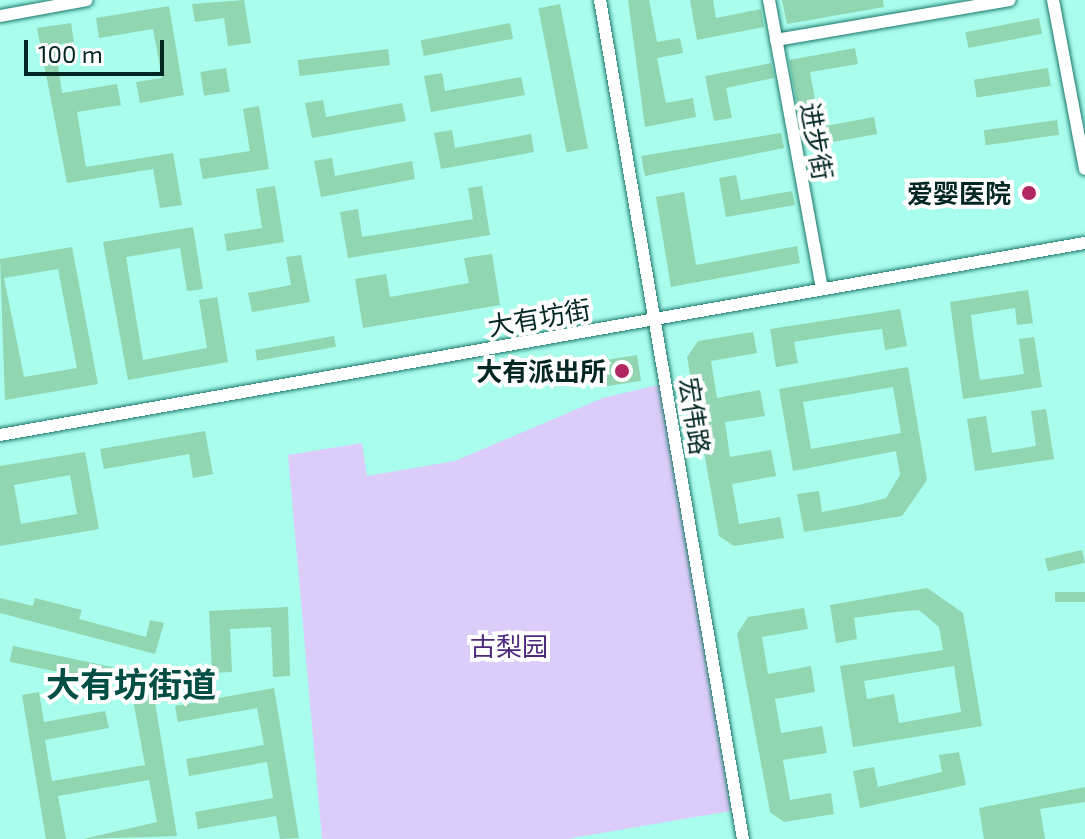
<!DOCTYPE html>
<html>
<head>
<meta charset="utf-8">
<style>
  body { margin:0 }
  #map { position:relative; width:1085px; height:839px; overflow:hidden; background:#a9fded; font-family:"Exo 2","Noto Sans SC",sans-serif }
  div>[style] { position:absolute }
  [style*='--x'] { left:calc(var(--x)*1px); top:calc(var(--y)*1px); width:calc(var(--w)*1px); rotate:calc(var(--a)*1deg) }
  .green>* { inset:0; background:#dcccf9 }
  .building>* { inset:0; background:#91d5b1; transform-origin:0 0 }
  .roads { filter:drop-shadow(0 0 2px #1b776a) drop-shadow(0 0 2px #1b776a) }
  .secondary>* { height:12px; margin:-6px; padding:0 6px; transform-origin:6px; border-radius:6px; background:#fff }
  .dots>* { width:22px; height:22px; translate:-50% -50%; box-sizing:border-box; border:4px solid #fff; border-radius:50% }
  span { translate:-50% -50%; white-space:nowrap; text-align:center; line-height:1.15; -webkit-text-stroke:8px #fff; paint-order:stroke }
  .street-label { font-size:26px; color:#022722 }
  .poi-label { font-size:26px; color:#022722; font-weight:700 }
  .right { translate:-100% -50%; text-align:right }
  .park-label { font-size:26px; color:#4f287e }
  .district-label { font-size:34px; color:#004d43; font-weight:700 }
  .scale { position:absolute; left:24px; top:40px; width:140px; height:36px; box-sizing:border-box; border:4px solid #022722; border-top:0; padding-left:10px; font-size:24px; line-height:28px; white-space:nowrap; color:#022722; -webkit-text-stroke:6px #fff; paint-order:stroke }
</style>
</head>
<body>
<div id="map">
  <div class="green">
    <i style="clip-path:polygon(662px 384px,731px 811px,566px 839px,322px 839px,288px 455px,362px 443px,367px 476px,455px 461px,603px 398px)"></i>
  </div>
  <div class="building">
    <i style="clip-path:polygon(244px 0,251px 43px,228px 46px,224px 18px,195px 22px,192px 4px)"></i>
    <i style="clip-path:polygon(628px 0,649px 0,657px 42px,680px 38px,683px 53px,657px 58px,666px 103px,693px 98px,696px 117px,645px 127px)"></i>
    <i style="clip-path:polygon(690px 0,713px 0,716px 18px,761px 9px,764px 27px,697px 40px)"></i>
    <i style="clip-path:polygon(782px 0,883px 0,884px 7px,787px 24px)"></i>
    <i style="left:560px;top:4px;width:147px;height:22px;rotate:79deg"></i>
    <i style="clip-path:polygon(169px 6px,184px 95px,140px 103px,136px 82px,162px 78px,153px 29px,99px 38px,96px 18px)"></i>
    <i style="left:1039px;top:18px;width:16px;height:75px;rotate:79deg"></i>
    <i style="clip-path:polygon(71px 23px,74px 42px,55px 45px,62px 93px,117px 84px,121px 105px,77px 112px,86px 167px,173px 153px,182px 205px,160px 208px,153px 169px,67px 183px,37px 28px)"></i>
    <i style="left:510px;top:23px;width:16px;height:91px;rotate:79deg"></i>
    <i style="clip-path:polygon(855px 48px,858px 64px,810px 72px,820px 127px,874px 117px,877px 134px,805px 147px,789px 60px)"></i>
    <i style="left:388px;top:49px;width:16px;height:91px;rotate:83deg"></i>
    <i style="clip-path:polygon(771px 63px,774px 78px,726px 88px,732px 118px,714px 121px,705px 76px)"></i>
    <i style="left:226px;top:68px;width:24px;height:26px;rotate:81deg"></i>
    <i style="left:1048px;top:68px;width:18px;height:75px;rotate:81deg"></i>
    <i style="clip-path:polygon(442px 73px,445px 91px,521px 77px,525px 95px,431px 112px,424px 76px)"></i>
    <i style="clip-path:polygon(323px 100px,326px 117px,402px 103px,406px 121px,312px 138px,305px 103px)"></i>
    <i style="clip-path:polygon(259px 106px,269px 169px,203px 179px,199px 159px,250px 151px,243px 109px)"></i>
    <i style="left:1057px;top:120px;width:15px;height:74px;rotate:82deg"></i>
    <i style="clip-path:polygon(452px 130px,455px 148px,531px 134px,534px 152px,441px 169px,434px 133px)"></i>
    <i style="clip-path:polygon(781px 133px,784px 148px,645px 176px,641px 156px)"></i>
    <i style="clip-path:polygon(332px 158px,335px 176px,412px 161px,415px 179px,321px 197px,314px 161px)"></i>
    <i style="clip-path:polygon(736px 175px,741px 200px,792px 191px,795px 205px,726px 217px,719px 178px)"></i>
    <i style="clip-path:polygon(275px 186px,284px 242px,227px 251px,224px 234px,262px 228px,256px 189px)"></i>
    <i style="clip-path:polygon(482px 186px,490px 235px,348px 258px,340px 212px,358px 209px,362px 237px,473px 219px,468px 188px)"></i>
    <i style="clip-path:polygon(684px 192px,696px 265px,797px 246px,800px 263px,671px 287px,656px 197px)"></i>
    <i style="clip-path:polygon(193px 227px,203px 289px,187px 291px,180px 248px,126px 257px,143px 360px,207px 348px,199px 300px,217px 297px,228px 362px,128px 380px,103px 242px)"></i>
    <i style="clip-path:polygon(evenodd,72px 247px,98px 384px,5px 400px,0 259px,72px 247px,58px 269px,77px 368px,24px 377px,4px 278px,58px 269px)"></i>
    <i style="clip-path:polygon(492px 254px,500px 305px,363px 328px,355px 279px,386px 274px,390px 297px,469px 283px,464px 258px)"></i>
    <i style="clip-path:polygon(301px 255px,310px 302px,252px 312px,248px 293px,291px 285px,286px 257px)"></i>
    <i style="clip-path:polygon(1028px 290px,1033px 323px,1017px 325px,1015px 308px,971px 315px,973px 333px,980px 380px,1024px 374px,1019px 339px,1034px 337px,1042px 387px,963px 399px,950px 302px)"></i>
    <i style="clip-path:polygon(900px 309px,907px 346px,885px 350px,882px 329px,843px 334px,794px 342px,798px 363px,776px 367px,770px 329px)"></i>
    <i style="clip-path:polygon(753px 332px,757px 353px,711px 361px,717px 398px,760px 390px,765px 416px,725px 422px,730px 457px,771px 450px,776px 476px,732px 484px,739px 524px,780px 517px,784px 538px,734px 546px,719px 536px,687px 357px,698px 341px)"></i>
    <i style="left:334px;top:336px;width:11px;height:80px;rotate:80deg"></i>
    <i style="left:637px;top:355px;width:26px;height:35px;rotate:81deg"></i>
    <i style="clip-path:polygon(evenodd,908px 367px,927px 480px,902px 516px,804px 532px,797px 494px,819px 491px,822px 512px,863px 504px,886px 498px,900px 475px,896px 451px,793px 471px,779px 389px,908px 367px,893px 387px,901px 433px,811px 449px,803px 402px,893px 387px)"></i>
    <i style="clip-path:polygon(1046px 409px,1054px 459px,975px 471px,967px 419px,986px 416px,992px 453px,1036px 446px,1031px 411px)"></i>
    <i style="clip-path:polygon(205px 431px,213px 474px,193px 478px,189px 454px,104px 469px,100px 449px)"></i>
    <i style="clip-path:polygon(evenodd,85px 452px,99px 529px,0 546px,0 466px,85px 452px,70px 475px,77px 514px,21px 524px,14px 485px,70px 475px)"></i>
    <i style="left:1082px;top:550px;width:13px;height:38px;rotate:77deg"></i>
    <i style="clip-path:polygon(evenodd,927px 588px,963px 613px,982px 726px,853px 747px,840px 666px,943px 650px,939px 627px,919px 610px,895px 612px,854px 618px,857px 639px,836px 643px,830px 605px,927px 588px,954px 666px,961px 712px,899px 723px,894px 694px,867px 699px,864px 681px,954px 666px)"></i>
    <i style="left:1085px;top:592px;width:10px;height:30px;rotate:90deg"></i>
    <i style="clip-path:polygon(0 598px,33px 606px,35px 598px,82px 610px,79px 619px,146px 637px,150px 620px,164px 623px,155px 654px,0 613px)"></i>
    <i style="clip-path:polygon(288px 607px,290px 676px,273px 677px,271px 627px,230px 629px,232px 672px,212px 673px,209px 611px)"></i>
    <i style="clip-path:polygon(804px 608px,808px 629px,762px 637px,768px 674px,811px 666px,815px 692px,775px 699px,781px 733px,822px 726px,827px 753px,783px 760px,790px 800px,831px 793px,834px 814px,784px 822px,770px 812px,737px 634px,748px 617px)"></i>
    <i style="left:13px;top:646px;width:102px;height:16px;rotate:12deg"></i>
    <i style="clip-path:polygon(274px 688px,299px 838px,280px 839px,276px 816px,198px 829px,195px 812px,273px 798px,267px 762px,189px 776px,186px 759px,264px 745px,257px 708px,178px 722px,175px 706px)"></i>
    <i style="clip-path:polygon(153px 690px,177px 836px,83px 839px,157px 822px,149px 780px,58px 796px,66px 839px,46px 839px,22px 695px,39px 692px,44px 722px,105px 711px,109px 728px,45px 740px,52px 781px,145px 765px,132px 694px)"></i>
    <i style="clip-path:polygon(959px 752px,966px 785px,860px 808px,853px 771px,874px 767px,878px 787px,942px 772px,939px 755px)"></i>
    <i style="clip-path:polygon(1085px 787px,1085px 802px,1040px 809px,1045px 839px,984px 839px,979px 808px)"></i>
  </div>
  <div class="roads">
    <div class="secondary">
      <i style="--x:600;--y:0;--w:851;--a:80.33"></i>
      <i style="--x:769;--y:0;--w:294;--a:79.6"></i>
      <i style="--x:1053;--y:0;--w:172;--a:79.3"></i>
      <i style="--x:0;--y:16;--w:88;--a:-10.4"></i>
      <i style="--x:776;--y:40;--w:237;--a:-9.7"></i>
      <i style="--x:0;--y:435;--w:1102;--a:-10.04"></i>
    </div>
  </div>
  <div class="dots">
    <i style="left:1029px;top:193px;background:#b22661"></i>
    <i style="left:622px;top:371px;background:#b22661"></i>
  </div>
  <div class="street-label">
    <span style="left:817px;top:141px;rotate:80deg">进步街</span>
    <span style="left:539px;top:317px;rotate:-10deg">大有坊街</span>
    <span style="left:695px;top:416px;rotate:81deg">宏伟路</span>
  </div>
  <div class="poi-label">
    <span class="right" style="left:1011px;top:193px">爱婴医院</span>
    <span class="right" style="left:606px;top:371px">大有派出所</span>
  </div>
  <div class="park-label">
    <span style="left:509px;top:646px">古梨园</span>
  </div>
  <div class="district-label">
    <span style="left:131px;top:684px">大有坊街道</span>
  </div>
  <div class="scale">100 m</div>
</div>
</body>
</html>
